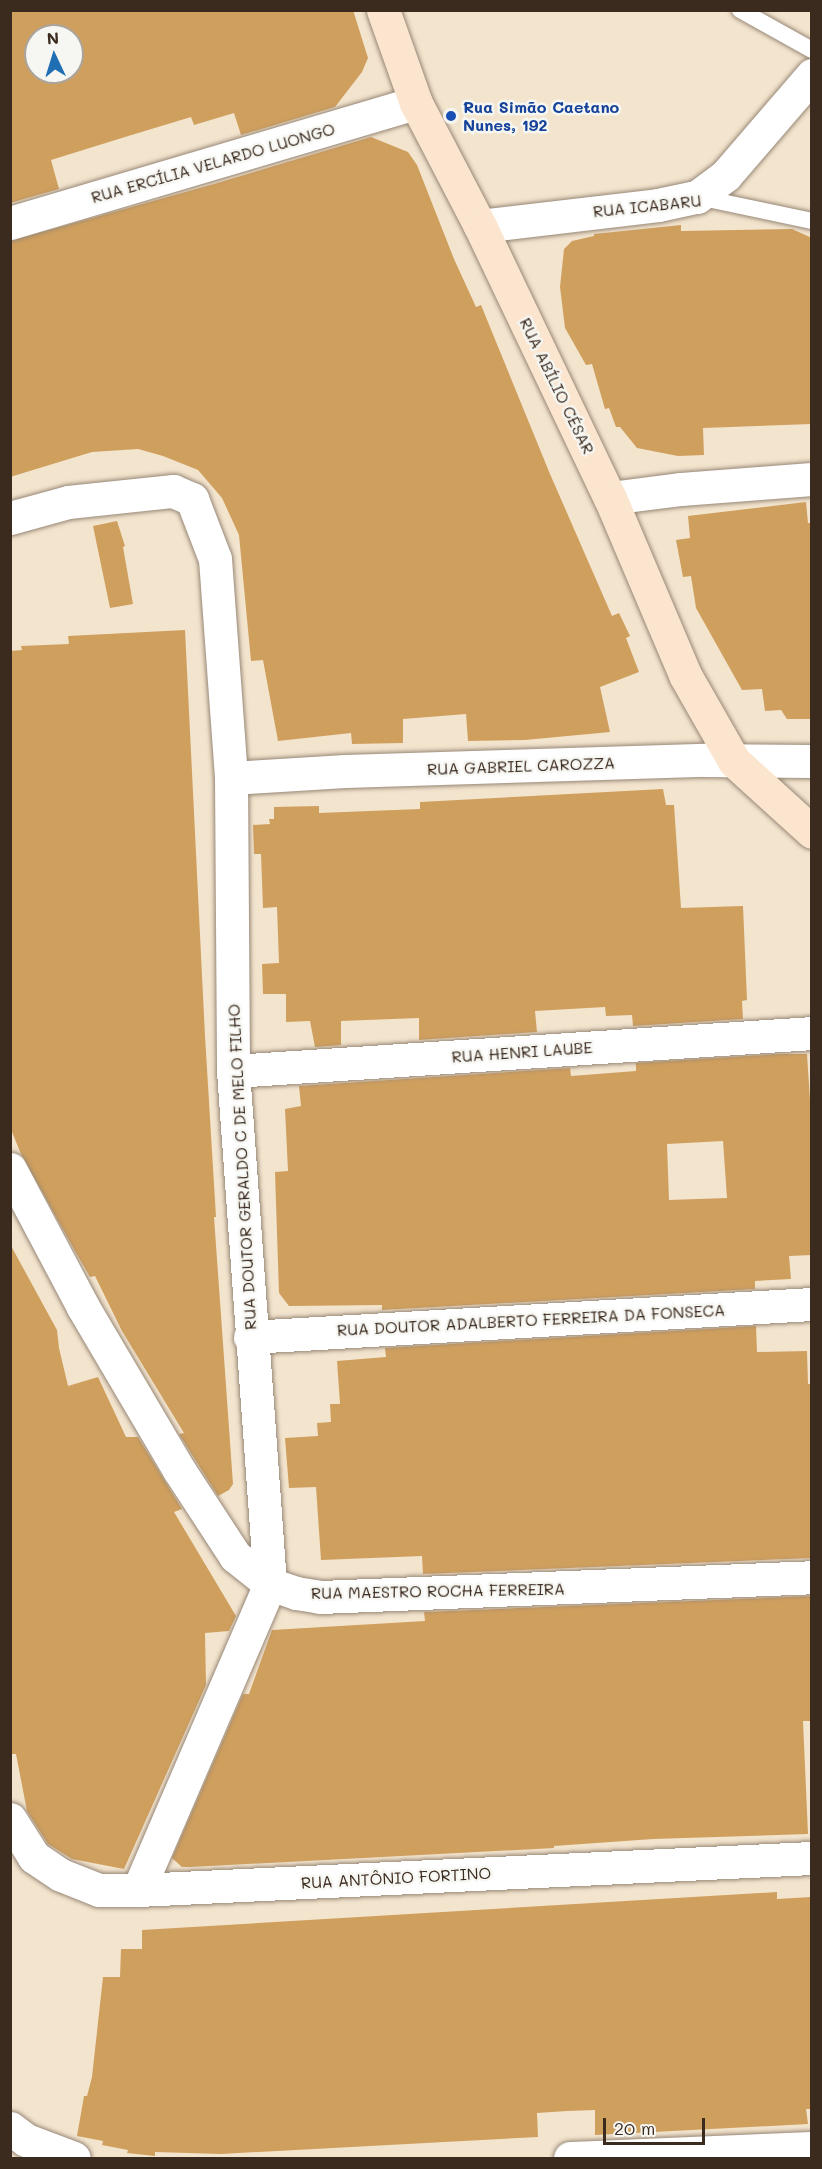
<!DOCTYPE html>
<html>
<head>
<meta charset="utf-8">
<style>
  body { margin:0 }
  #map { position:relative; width:822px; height:2169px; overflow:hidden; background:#f3e4ce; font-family:Mali,sans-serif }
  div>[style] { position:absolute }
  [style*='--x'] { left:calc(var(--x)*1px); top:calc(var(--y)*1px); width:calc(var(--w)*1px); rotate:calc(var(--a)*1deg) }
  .building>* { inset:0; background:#cf9f5e }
  .roads { filter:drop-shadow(0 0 2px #978776) drop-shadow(0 0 2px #978776) }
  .service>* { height:16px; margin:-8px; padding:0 8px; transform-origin:8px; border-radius:8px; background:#fff }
  .minor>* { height:33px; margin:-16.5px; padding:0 16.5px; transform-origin:16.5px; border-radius:16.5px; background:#fff }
  .secondary>* { height:33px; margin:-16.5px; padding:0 16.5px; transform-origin:16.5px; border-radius:16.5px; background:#fbe5cf }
  .dots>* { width:16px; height:16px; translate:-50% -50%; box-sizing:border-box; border:3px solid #f6f6f2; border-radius:50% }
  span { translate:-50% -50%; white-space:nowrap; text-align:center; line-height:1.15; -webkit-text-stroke:5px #f6f6f2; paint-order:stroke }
  .transit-label { font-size:16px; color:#164399; font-weight:700 }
  .left { translate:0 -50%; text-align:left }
  .street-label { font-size:16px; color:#3b2a1e }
  .frame { position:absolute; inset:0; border:12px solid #3b2a1e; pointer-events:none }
  .north { position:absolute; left:24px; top:24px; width:60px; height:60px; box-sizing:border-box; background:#f6f6f2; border:2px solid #aba49d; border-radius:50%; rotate:356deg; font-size:16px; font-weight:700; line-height:24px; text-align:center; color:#3b2a1e }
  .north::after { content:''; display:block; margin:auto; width:21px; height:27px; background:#1f6fb2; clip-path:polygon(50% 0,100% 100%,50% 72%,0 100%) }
  .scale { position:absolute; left:603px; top:2118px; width:102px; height:27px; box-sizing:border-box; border:3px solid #3b2a1e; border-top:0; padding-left:8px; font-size:18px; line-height:21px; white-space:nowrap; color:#3b2a1e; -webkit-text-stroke:4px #f6f6f2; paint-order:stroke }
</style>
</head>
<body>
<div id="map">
  <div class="building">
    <i style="clip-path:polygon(evenodd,10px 10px,353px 10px,368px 58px,362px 72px,335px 107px,241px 135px,234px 113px,194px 125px,191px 117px,125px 137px,51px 160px,59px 189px,10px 203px,10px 10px,36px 36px,72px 36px,72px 72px,36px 72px,36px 36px)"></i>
    <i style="clip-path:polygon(371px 137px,408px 152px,417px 165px,454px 259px,476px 307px,481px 305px,550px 474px,612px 616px,619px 613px,630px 636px,626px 638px,639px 672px,600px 687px,610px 732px,525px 740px,468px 741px,466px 714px,403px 719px,403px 743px,352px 744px,351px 733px,278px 741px,263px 660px,251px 661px,239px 535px,222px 498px,198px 470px,163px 456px,138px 449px,92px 452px,10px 477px,10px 241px,214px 184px)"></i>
    <i style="clip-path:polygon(681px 225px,681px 231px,792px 229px,812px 238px,812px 424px,703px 428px,704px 455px,678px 456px,637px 448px,620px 427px,616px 427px,609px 408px,605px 409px,592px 364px,586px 365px,565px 328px,560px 287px,564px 249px,572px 241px,594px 236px,594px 234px)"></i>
    <i style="clip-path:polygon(806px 502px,808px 523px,812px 523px,812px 719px,787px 719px,781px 710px,765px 711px,762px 689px,742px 690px,696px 608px,691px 576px,683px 577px,676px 540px,690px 538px,688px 516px)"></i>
    <i style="clip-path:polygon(117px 521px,125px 546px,123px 547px,133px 604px,110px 608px,93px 526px)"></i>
    <i style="clip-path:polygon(185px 630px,205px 1036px,216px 1217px,214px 1217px,233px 1484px,229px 1490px,218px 1496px,179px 1434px,184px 1433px,122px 1331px,95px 1276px,90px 1277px,75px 1251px,21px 1154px,10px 1127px,10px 651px,22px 650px,21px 646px,69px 644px,68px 636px)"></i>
    <i style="clip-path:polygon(663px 789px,666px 805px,674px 805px,681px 908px,743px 906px,747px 1000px,742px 1001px,743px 1019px,633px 1026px,632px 1015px,606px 1016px,605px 1007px,535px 1011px,537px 1032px,419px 1040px,419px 1018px,341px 1021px,341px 1045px,315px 1047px,310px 1021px,286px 1022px,286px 994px,263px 994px,262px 964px,279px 963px,277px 907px,263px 908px,261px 854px,254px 854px,253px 825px,270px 824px,269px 819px,274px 819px,274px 807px,319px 806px,319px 813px,420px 809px,420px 802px)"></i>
    <i style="clip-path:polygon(evenodd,779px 1054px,807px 1054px,812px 1130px,812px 1255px,789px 1256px,791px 1279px,755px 1281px,755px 1289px,382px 1310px,382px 1305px,289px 1306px,279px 1293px,275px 1172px,288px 1171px,285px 1109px,301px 1106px,299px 1086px,570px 1068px,571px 1076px,636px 1071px,636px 1063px,779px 1054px,723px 1141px,727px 1198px,669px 1200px,667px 1144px,723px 1141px)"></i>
    <i style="clip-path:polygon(10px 1244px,57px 1330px,59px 1348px,68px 1386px,98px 1377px,126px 1437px,138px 1437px,182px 1509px,174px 1512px,236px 1616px,229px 1631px,205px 1633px,206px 1685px,124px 1869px,72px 1859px,48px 1844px,27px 1811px,16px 1754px,10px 1754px)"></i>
    <i style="clip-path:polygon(756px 1326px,757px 1352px,807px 1351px,808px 1384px,812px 1384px,812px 1558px,423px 1574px,422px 1556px,321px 1560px,316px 1487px,289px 1488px,285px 1438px,318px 1436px,317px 1423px,331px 1422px,330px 1404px,340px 1404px,337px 1361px,386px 1357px,385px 1348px)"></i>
    <i style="clip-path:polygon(812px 1596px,812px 1721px,803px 1721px,808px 1834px,653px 1839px,554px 1846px,554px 1848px,190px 1867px,182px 1867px,172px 1858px,243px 1694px,249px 1694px,272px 1630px,425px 1621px,424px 1612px)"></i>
    <i style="clip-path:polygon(777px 1892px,777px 1899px,812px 1897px,812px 2109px,806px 2109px,808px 2124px,595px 2135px,595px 2110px,567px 2111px,537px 2113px,538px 2137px,221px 2154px,155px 2152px,155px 2156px,127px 2153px,128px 2150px,102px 2145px,103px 2141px,77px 2136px,84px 2096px,87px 2096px,92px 2077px,103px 1977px,120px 1977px,121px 1949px,142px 1949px,142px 1930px)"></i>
  </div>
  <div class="roads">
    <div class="service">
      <i style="--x:740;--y:10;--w:82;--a:29.1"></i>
      <i style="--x:698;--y:197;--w:116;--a:11.9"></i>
    </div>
    <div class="minor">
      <i style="--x:10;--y:223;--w:423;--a:-16.5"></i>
      <i style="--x:480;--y:226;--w:179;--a:-6.7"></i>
      <i style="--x:658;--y:205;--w:40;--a:-12"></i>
      <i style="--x:697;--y:197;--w:36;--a:-37"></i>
      <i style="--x:726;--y:175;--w:132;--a:-49.3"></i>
      <i style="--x:610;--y:498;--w:72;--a:-7.2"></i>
      <i style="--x:681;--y:489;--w:131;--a:-4.4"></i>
      <i style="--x:10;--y:518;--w:60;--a:-15.4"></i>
      <i style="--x:68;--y:502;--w:106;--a:-6"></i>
      <i style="--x:173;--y:491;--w:21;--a:23"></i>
      <i style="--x:192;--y:499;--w:64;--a:69"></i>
      <i style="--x:215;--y:559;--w:220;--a:85.8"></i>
      <i style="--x:231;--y:778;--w:293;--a:89.6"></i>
      <i style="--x:233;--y:1071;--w:514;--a:85.87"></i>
      <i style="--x:270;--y:1584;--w:333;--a:113.3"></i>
      <i style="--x:231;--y:778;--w:114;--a:-3.5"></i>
      <i style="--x:345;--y:771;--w:360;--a:-1.8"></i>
      <i style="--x:705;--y:760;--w:107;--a:0.5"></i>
      <i style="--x:233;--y:1071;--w:580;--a:-3.75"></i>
      <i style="--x:10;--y:1169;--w:156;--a:62.1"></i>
      <i style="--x:83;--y:1307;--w:189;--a:59.5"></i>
      <i style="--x:179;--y:1470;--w:103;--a:56.9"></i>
      <i style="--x:235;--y:1556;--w:45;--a:38.7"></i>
      <i style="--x:270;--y:1584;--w:28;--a:19"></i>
      <i style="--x:296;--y:1593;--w:24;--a:9"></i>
      <i style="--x:320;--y:1597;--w:492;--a:-2.3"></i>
      <i style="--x:250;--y:1337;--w:563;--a:-3.36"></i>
      <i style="--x:10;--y:1819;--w:45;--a:57.7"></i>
      <i style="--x:34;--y:1857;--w:32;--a:34"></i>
      <i style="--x:61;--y:1875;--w:41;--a:21.5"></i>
      <i style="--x:99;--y:1890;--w:39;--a:0"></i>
      <i style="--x:138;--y:1890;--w:675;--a:-2.72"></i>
      <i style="--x:10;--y:2128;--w:20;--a:37"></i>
      <i style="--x:26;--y:2140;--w:51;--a:20.6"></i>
      <i style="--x:570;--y:2158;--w:242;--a:-2.4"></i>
    </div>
    <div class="secondary">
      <i style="--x:383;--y:10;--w:99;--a:70.5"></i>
      <i style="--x:416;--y:103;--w:139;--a:62.5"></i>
      <i style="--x:480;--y:226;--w:301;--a:64.5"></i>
      <i style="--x:610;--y:498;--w:192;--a:67"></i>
      <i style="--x:685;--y:675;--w:99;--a:60.3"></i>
      <i style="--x:734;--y:761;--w:105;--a:42.3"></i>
    </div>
  </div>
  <div class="dots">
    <i style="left:451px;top:116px;background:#1a4fb4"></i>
  </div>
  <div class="transit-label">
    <span class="left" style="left:463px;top:116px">Rua Simão Caetano<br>Nunes, 192</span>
  </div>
  <div class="street-label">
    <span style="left:213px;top:163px;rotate:-16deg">RUA ERCÍLIA VELARDO LUONGO</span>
    <span style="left:647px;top:206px;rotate:-6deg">RUA ICABARU</span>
    <span style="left:557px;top:386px;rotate:64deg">RUA ABÍLIO CÉSAR</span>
    <span style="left:521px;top:766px;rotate:-2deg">RUA GABRIEL CAROZZA</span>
    <span style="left:522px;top:1052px;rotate:-4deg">RUA HENRI LAUBE</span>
    <span style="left:242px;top:1167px;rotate:-93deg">RUA DOUTOR GERALDO C DE MELO FILHO</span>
    <span style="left:531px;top:1320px;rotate:-3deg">RUA DOUTOR ADALBERTO FERREIRA DA FONSECA</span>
    <span style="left:438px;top:1591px;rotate:-1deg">RUA MAESTRO ROCHA FERREIRA</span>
    <span style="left:396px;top:1878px;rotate:-3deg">RUA ANTÔNIO FORTINO</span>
  </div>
  <div class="frame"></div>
  <div class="north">N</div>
  <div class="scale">20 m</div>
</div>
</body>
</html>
